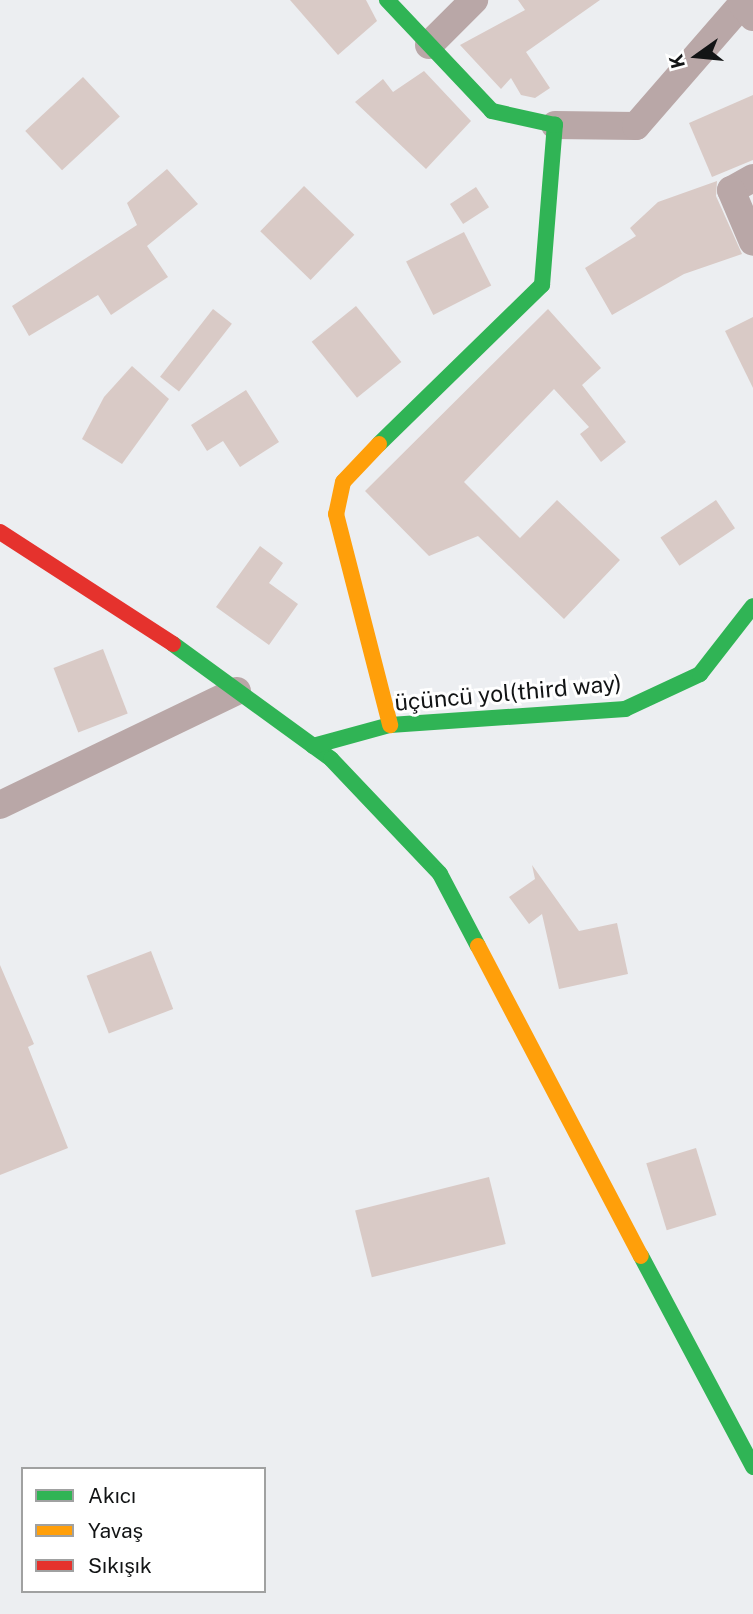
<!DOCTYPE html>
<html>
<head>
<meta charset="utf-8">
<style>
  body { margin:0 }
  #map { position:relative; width:753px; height:1614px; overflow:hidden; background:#eceef1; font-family:"Public Sans",sans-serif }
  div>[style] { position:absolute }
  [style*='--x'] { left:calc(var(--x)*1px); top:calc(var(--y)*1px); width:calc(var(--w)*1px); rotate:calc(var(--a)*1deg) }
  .building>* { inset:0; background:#d9cac6; transform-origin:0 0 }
  .street>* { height:28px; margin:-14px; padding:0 14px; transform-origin:14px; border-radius:14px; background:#b9a7a7 }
  .fast>* { height:16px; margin:-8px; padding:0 8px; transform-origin:8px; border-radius:8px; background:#30b455 }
  .slow>* { height:16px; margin:-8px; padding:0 8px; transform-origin:8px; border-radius:8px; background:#ff9f0a }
  .jam>* { height:16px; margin:-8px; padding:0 8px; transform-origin:8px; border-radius:8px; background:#e5322d }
  span { translate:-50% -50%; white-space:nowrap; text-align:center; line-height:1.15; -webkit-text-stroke:6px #fff; paint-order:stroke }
  .street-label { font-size:23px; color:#121415 }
  .legend { position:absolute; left:21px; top:1467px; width:245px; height:126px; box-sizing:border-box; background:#fff; border:2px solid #a0a1a1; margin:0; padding:9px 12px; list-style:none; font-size:21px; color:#121415 }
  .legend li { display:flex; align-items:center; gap:14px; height:35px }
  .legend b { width:35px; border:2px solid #a0a1a1 }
  .north { position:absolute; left:662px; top:21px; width:70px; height:70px; -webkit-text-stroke:5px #fff; paint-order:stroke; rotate:255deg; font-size:19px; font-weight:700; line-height:28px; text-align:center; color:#121415 }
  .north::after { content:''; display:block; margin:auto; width:24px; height:32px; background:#121415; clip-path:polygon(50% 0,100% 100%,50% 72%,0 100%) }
</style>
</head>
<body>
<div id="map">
  <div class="building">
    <i style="clip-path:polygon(290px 0,366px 0,377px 21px,338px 55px)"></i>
    <i style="clip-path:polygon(518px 0,600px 0,526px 52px,550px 88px,535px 98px,521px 95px,511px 78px,501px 89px,460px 45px,525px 10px)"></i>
    <i style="clip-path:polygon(424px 71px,471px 121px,426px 169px,355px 102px,383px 79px,393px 92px)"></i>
    <i style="left:83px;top:77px;width:54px;height:79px;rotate:47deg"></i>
    <i style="clip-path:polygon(753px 95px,753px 160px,712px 177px,689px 123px)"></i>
    <i style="clip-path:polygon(167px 169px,198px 204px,147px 246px,168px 277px,111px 315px,98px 295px,29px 336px,12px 306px,137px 225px,127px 203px)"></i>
    <i style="clip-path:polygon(717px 181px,716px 196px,742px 254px,684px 274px,612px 315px,585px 268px,636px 236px,630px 228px,658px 202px)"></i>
    <i style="left:304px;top:186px;width:70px;height:63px;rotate:44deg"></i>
    <i style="left:476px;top:187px;width:24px;height:31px;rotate:57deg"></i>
    <i style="left:464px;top:232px;width:60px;height:65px;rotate:63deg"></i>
    <i style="left:356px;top:306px;width:72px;height:57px;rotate:51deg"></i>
    <i style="left:213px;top:309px;width:24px;height:86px;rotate:38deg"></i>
    <i style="clip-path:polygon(548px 309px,601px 368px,582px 385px,626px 442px,601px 462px,580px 434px,589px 427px,554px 389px,464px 482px,520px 538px,557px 500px,620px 560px,564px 619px,478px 536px,429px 556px,365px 491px)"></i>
    <i style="clip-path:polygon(753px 317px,753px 388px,725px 331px)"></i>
    <i style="clip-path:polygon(132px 366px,169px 399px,122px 464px,82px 439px,104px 397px)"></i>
    <i style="clip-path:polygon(246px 390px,279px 442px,240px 467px,223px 441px,207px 451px,191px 425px)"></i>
    <i style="left:716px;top:500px;width:34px;height:67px;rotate:56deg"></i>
    <i style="clip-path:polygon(260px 546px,283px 563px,269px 583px,298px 604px,269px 645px,216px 607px)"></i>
    <i style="left:103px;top:649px;width:69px;height:53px;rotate:69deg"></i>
    <i style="clip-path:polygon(532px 865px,579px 931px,617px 923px,628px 974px,559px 989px,542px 914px,529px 924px,509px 897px,535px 879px)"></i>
    <i style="left:151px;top:951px;width:62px;height:69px;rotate:69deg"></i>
    <i style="clip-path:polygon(0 965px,34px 1044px,28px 1047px,68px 1148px,0 1175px)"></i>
    <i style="left:696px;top:1148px;width:70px;height:52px;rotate:73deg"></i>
    <i style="left:489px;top:1177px;width:69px;height:138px;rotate:76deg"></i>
  </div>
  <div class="street">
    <i style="--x:429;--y:45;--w:64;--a:-45"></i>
    <i style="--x:555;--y:125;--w:81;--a:0.7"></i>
    <i style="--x:636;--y:126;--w:162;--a:-49"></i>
    <i style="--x:742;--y:4;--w:17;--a:50"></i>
    <i style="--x:753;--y:178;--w:25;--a:151"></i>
    <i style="--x:731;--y:190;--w:56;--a:67.1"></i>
    <i style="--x:0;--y:805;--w:263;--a:-25.7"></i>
  </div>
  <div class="fast">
    <i style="--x:379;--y:444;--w:228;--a:-44.3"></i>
    <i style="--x:542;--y:285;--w:161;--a:-85.4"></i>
    <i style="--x:555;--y:125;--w:65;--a:-167.5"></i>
    <i style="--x:492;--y:111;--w:153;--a:-133.4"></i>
    <i style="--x:173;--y:644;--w:195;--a:36"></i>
    <i style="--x:331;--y:759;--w:158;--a:46.5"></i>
    <i style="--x:440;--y:874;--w:81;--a:62.2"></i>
    <i style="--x:313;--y:746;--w:80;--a:-15.3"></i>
    <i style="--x:390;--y:725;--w:236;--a:-3.9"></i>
    <i style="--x:625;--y:709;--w:83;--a:-25"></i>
    <i style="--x:700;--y:674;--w:86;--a:-52.1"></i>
    <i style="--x:641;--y:1256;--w:239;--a:62"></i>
  </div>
  <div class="slow">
    <i style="--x:379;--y:444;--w:52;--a:133.5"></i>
    <i style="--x:343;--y:482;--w:33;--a:102"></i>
    <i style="--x:336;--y:514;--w:218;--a:75.6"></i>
    <i style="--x:478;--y:946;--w:350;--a:62.3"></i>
  </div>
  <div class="jam">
    <i style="--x:0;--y:532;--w:206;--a:32.9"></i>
  </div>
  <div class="street-label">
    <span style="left:508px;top:693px;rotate:-5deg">üçüncü yol(third way)</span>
  </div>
  <ul class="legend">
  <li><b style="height:9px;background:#30b455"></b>Akıcı</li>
  <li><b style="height:9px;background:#ff9f0a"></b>Yavaş</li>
  <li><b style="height:9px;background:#e5322d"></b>Sıkışık</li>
  </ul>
  <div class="north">K</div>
</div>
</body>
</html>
